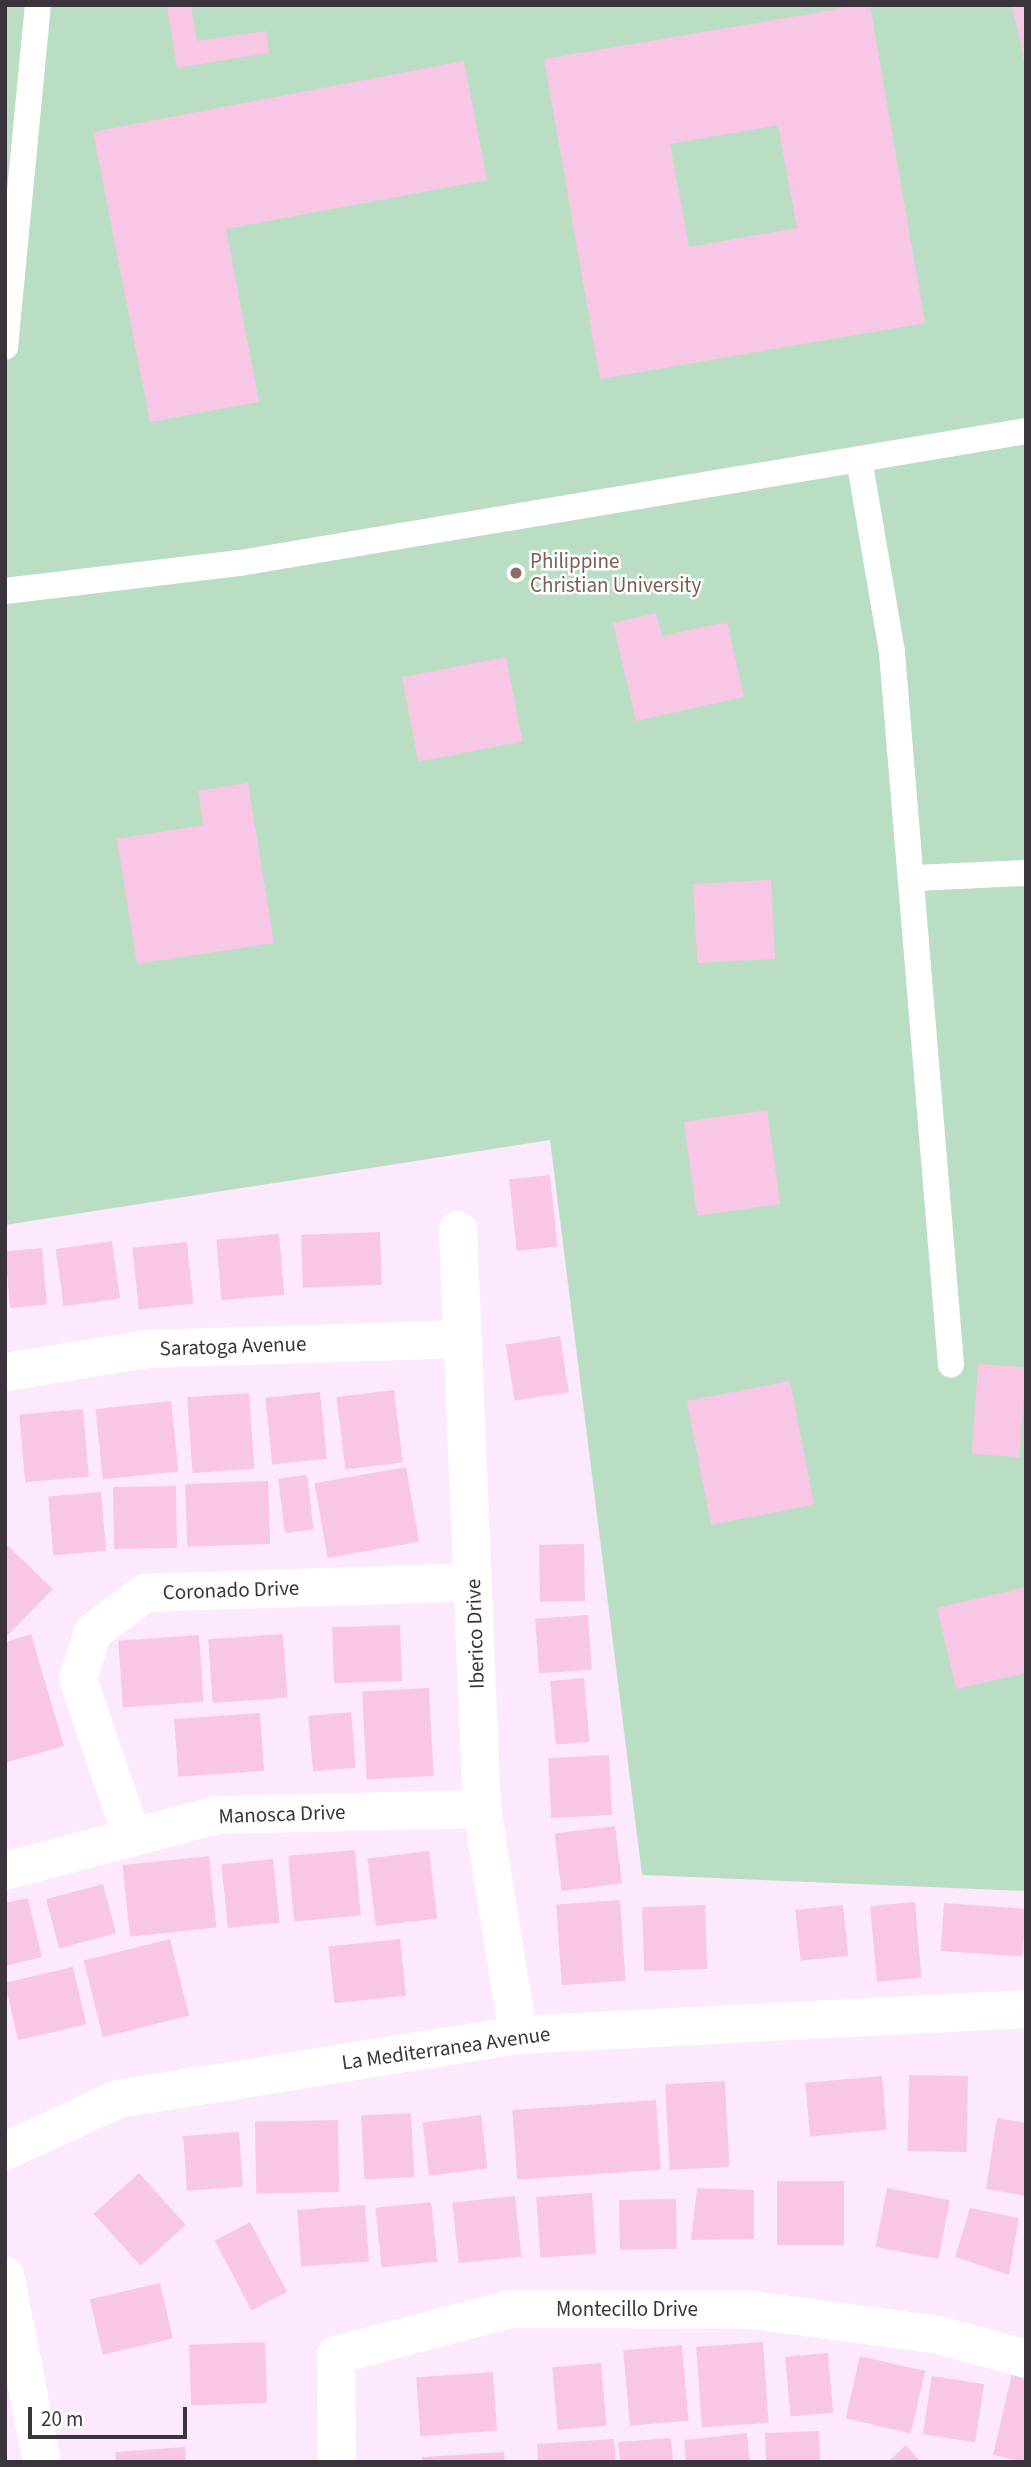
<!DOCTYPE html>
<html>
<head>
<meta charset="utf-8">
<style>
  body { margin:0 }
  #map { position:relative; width:1031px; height:2467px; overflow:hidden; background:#fde9fd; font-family:"Source Sans 3",sans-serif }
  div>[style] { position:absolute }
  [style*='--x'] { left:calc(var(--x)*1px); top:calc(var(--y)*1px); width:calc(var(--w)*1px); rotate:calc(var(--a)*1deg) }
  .green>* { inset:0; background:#b9dec3 }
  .building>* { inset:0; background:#f9c7e6; transform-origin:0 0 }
  .service>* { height:26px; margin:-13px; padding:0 13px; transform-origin:13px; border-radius:13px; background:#fff }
  .minor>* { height:38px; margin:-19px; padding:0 19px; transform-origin:19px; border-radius:19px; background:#fff }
  .dots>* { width:19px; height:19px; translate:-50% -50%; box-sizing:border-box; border:4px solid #fefefe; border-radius:50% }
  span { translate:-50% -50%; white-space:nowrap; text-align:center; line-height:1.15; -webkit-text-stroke:5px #fefefe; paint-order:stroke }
  .education-label { font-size:21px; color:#785e54 }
  .left { translate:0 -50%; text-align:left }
  .street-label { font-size:21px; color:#3c343c }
  .frame { position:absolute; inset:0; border:7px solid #3c343c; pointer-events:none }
  .scale { position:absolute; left:28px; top:2407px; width:159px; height:32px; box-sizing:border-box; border:4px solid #3c343c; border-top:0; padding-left:9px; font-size:21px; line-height:24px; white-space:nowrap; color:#3c343c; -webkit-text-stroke:5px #fefefe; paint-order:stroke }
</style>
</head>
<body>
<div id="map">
  <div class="green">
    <i style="clip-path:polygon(5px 5px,1026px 5px,1026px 1891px,642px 1875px,550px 1140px,5px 1225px)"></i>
  </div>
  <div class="building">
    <i style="clip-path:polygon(167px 5px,191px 5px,197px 41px,266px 31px,269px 53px,177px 68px)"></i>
    <i style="clip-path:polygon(evenodd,862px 5px,870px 5px,925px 323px,600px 379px,544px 59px,862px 5px,778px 125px,797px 228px,689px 247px,670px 144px,778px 125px)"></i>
    <i style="clip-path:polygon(1012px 5px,1026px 5px,1026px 66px,1025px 66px)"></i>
    <i style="clip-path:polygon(464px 61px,487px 180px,226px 229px,259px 402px,150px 422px,93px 132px)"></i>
    <i style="clip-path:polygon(656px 613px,662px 636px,727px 622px,744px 697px,636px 721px,613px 623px)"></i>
    <i style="left:506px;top:657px;width:86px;height:106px;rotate:79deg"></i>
    <i style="clip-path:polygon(248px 783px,274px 943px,137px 964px,117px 839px,203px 825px,198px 791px)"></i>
    <i style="left:771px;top:880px;width:79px;height:78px;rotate:87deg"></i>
    <i style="left:767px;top:1110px;width:95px;height:84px;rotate:82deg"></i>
    <i style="left:550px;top:1175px;width:72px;height:41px;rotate:84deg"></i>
    <i style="left:380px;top:1232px;width:53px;height:79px;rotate:88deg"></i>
    <i style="left:279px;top:1234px;width:61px;height:63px;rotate:85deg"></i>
    <i style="left:112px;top:1241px;width:58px;height:57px;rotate:82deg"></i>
    <i style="left:187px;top:1242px;width:62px;height:55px;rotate:84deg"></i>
    <i style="left:42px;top:1248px;width:57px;height:37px;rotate:85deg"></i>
    <i style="left:560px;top:1336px;width:57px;height:55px;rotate:81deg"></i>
    <i style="left:978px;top:1364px;width:48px;height:90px;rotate:4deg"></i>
    <i style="left:790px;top:1381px;width:126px;height:105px;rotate:79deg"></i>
    <i style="left:394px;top:1390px;width:73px;height:58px;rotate:83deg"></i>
    <i style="left:320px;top:1392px;width:67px;height:55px;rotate:84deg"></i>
    <i style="left:249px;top:1393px;width:76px;height:62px;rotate:86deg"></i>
    <i style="left:171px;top:1401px;width:71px;height:76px;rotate:84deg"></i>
    <i style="left:83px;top:1409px;width:68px;height:64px;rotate:85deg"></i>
    <i style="left:406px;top:1467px;width:76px;height:93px;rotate:80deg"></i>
    <i style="left:307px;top:1475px;width:55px;height:29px;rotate:83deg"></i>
    <i style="left:268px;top:1481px;width:63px;height:83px;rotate:88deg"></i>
    <i style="left:176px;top:1486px;width:62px;height:63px;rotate:89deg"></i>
    <i style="left:101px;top:1492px;width:59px;height:53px;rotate:85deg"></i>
    <i style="clip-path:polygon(5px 1543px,53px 1589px,8px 1635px,5px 1632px)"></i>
    <i style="left:584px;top:1544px;width:57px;height:45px;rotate:89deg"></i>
    <i style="clip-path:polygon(1026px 1587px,1026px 1673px,956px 1689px,937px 1608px)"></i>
    <i style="left:588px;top:1615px;width:55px;height:53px;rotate:86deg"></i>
    <i style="left:400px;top:1625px;width:56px;height:68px;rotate:88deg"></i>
    <i style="clip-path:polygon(31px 1634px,64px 1746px,5px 1763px,5px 1642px)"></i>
    <i style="left:283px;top:1634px;width:64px;height:75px;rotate:86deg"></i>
    <i style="left:199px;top:1635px;width:67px;height:81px;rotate:86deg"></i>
    <i style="left:584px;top:1678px;width:64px;height:34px;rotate:85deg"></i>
    <i style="left:429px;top:1688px;width:88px;height:67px;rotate:87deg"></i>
    <i style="left:351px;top:1712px;width:56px;height:43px;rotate:85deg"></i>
    <i style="left:260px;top:1713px;width:58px;height:86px;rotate:86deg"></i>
    <i style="left:609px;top:1755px;width:60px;height:61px;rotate:87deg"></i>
    <i style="left:615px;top:1826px;width:58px;height:61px;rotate:83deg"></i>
    <i style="left:355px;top:1850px;width:66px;height:67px;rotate:85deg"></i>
    <i style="left:429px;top:1851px;width:68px;height:62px;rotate:83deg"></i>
    <i style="left:209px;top:1856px;width:72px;height:87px;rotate:84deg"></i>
    <i style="left:273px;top:1859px;width:64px;height:52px;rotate:84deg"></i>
    <i style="left:103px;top:1884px;width:51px;height:59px;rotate:75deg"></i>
    <i style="clip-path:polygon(28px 1898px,42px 1957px,5px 1966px,5px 1903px)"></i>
    <i style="left:620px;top:1900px;width:81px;height:64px;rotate:86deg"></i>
    <i style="left:915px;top:1902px;width:76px;height:45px;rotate:85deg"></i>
    <i style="left:944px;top:1903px;width:82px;height:48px;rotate:4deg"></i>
    <i style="left:705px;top:1905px;width:64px;height:63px;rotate:88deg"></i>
    <i style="left:843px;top:1905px;width:51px;height:48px;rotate:84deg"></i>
    <i style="left:170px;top:1939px;width:79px;height:89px;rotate:76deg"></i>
    <i style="left:400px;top:1939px;width:57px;height:72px;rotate:84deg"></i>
    <i style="left:73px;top:1967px;width:59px;height:70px;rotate:77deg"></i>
    <i style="left:909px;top:2075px;width:59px;height:76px;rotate:1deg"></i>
    <i style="left:882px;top:2076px;width:54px;height:77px;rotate:85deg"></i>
    <i style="left:725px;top:2081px;width:86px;height:60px;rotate:87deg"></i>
    <i style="left:656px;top:2100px;width:70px;height:144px;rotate:86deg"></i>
    <i style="left:411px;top:2113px;width:64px;height:50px;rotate:87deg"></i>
    <i style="left:481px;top:2115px;width:54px;height:59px;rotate:83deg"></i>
    <i style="clip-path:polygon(997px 2118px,1026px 2123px,1026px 2196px,986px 2189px)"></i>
    <i style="left:338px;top:2120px;width:72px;height:83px;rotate:89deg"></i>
    <i style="left:239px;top:2132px;width:55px;height:56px;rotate:86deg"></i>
    <i style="left:139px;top:2173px;width:70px;height:61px;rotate:48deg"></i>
    <i style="left:777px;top:2181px;width:67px;height:64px"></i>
    <i style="clip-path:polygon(697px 2188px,754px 2190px,754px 2239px,691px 2240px)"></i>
    <i style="left:887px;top:2188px;width:64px;height:60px;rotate:11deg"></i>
    <i style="left:592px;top:2193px;width:61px;height:56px;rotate:86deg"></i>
    <i style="left:515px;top:2196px;width:61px;height:63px;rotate:84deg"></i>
    <i style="left:676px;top:2199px;width:50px;height:57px;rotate:89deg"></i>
    <i style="left:431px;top:2202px;width:60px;height:56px;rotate:84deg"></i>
    <i style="left:365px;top:2205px;width:57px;height:68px;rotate:86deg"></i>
    <i style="clip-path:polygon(970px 2208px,1019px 2218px,1009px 2275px,955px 2257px)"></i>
    <i style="left:250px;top:2222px;width:79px;height:40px;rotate:62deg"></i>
    <i style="left:160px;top:2283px;width:57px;height:72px;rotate:77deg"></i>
    <i style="left:265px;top:2342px;width:61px;height:76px;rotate:88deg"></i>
    <i style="left:763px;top:2342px;width:81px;height:67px;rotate:86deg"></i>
    <i style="left:682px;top:2345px;width:76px;height:59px;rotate:85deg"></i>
    <i style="left:828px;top:2353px;width:60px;height:43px;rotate:85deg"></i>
    <i style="left:860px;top:2356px;width:67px;height:64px;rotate:13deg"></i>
    <i style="left:601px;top:2363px;width:63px;height:49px;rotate:85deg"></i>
    <i style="clip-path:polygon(1013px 2369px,1026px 2372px,1026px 2462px,993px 2455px)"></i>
    <i style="left:493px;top:2372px;width:59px;height:77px;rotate:86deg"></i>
    <i style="left:932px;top:2376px;width:53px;height:59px;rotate:9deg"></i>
    <i style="left:819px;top:2431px;width:31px;height:54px;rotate:88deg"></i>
    <i style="clip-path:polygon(747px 2433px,750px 2462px,686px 2462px,684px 2440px)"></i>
    <i style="clip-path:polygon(671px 2438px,673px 2462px,620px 2462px,618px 2442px)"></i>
    <i style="clip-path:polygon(614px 2439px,616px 2462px,538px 2462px,537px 2444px)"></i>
    <i style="clip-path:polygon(906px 2445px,921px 2462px,888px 2462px)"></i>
    <i style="clip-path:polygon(185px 2447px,186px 2462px,116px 2462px,115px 2452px)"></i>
    <i style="clip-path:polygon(504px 2452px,505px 2462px,422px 2462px,422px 2457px)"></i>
  </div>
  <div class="service">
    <i style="--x:5;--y:347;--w:344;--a:-84.5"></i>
    <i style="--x:859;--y:459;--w:197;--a:80.3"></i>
    <i style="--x:892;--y:653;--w:714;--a:85.26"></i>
    <i style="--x:5;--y:591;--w:237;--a:-6.8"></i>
    <i style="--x:240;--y:563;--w:797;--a:-9.53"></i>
    <i style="--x:915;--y:878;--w:111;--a:-2.6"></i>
  </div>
  <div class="minor">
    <i style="--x:458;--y:1230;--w:579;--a:87.63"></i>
    <i style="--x:482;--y:1809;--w:229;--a:80.9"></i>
    <i style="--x:5;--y:1372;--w:144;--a:-9.2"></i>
    <i style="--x:147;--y:1349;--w:316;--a:-1.8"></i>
    <i style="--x:132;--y:1837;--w:167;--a:-108.9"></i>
    <i style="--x:78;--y:1679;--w:49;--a:-72.3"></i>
    <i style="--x:93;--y:1632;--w:65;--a:-36.9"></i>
    <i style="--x:145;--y:1593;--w:327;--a:-1.9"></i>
    <i style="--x:5;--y:1871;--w:219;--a:-14.8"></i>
    <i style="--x:217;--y:1815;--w:265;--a:-1.3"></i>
    <i style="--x:5;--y:2151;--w:124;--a:-24.7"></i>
    <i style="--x:118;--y:2099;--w:405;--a:-9.1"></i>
    <i style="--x:518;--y:2035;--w:509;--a:-2.93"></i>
    <i style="--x:5;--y:2276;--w:190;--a:78.7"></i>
    <i style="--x:337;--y:2462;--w:107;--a:-90.5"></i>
    <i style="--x:336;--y:2355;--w:180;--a:-14.8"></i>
    <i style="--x:510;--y:2309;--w:242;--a:0.2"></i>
    <i style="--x:752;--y:2310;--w:189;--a:7.6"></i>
    <i style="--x:939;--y:2335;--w:90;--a:15.4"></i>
  </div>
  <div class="dots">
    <i style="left:516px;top:573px;background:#8d6e63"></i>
  </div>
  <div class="education-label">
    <span class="left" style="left:530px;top:573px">Philippine<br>Christian University</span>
  </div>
  <div class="street-label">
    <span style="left:233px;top:1346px;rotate:-2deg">Saratoga Avenue</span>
    <span style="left:231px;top:1590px;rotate:-2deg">Coronado Drive</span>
    <span style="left:475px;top:1634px;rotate:-92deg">Iberico Drive</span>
    <span style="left:282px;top:1814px;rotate:-2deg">Manosca Drive</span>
    <span style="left:446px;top:2048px;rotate:-8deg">La Mediterranea Avenue</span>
    <span style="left:627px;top:2309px">Montecillo Drive</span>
  </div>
  <div class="frame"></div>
  <div class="scale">20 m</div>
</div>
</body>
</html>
